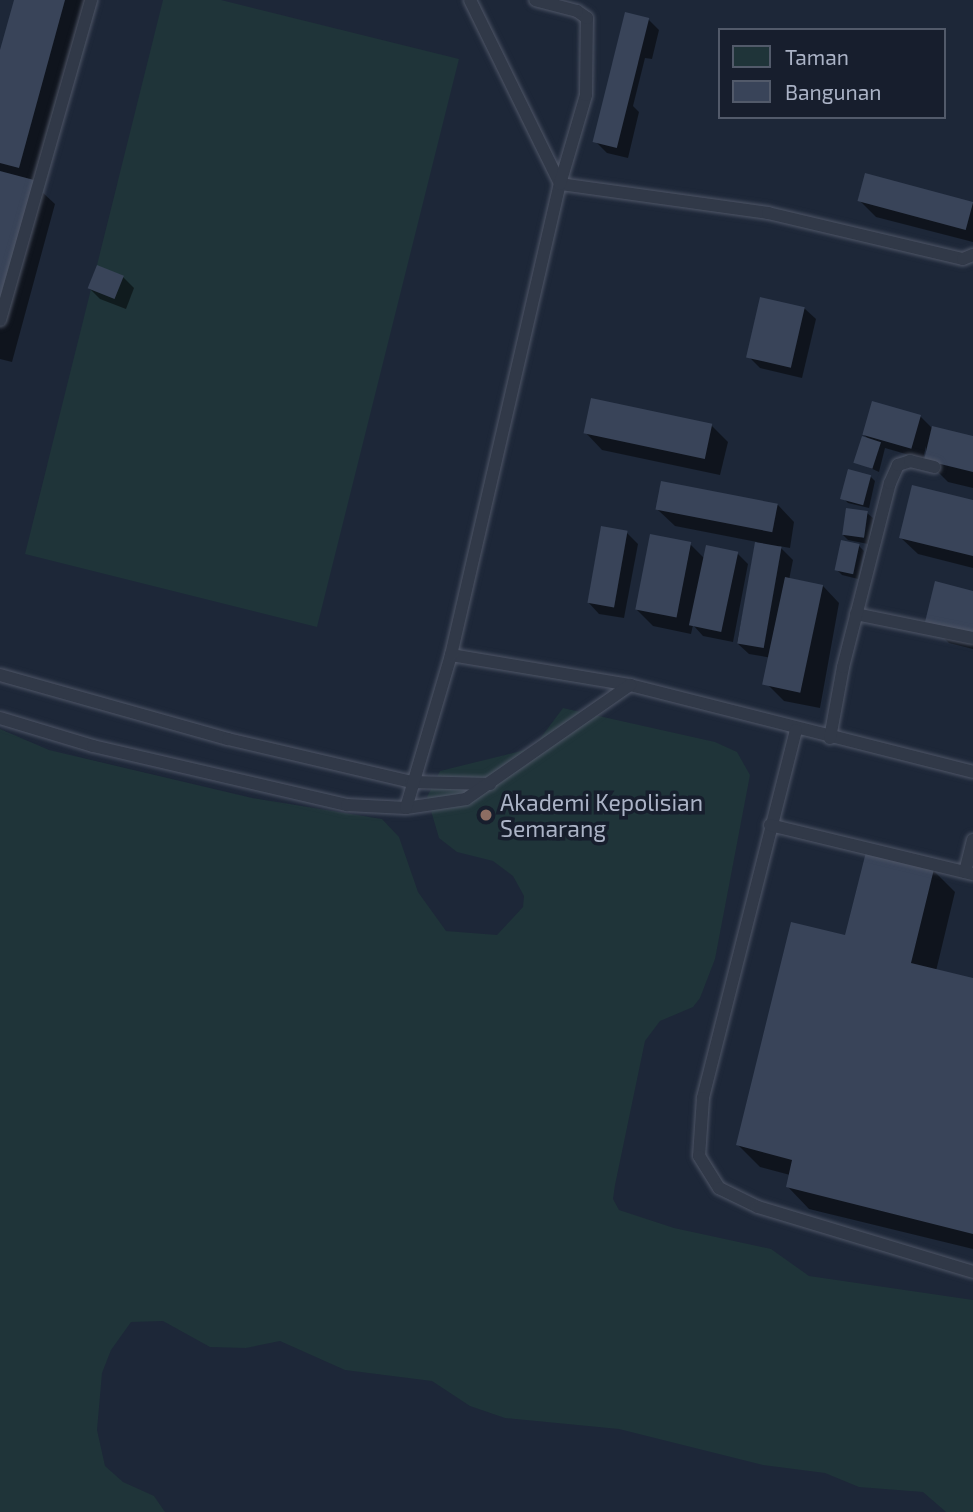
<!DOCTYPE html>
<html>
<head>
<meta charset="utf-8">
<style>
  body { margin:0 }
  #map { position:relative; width:973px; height:1512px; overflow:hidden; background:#1d2738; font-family:"Exo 2",sans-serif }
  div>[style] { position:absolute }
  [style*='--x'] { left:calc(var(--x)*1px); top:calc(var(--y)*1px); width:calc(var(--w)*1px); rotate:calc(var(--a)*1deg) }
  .green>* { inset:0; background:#1f3439 }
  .shadow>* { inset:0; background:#0007 }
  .building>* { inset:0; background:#394459; transform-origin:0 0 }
  .roads { filter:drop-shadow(0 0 2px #4f5667) drop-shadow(0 0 2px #4f5667) }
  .lane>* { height:12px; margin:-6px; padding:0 6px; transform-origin:6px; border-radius:6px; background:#313948 }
  .dots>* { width:19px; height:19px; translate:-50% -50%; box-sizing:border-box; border:4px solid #171e2d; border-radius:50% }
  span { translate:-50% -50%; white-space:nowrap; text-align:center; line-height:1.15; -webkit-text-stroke:7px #171e2d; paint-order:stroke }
  .poi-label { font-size:23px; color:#abb3c6 }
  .left { translate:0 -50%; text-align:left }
  .legend { position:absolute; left:718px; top:28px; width:228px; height:91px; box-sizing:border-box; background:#171e2d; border:2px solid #525a6a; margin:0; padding:9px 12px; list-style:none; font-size:21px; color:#abb3c6 }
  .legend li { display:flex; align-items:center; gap:14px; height:35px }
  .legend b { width:35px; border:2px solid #525a6a }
</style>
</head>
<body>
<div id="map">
  <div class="green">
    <i style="clip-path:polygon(163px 0,221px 0,459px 59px,317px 627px,25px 554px)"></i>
    <i style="clip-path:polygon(563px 708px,715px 742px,737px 752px,750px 775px,715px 959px,700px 998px,693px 1007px,660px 1021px,645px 1041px,615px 1185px,613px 1199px,619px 1210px,674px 1228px,771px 1249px,809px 1276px,973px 1300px,973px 1512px,946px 1512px,923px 1492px,859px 1487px,825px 1473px,763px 1465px,619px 1429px,505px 1418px,470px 1406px,432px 1381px,345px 1370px,280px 1341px,246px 1348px,210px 1347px,163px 1321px,131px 1322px,111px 1350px,102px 1373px,97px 1430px,105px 1466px,123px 1482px,154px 1496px,165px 1512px,0 1512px,0 729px,49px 750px,252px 798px,382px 819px,399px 837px,418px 892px,446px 931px,497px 935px,523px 907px,524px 896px,513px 876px,493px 861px,457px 852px,439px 838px,427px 797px,440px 771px,533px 748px)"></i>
  </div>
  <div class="shadow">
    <i style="clip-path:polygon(16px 0,92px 0,40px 190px,55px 204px,12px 362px,0 359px,0 57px)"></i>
    <i style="clip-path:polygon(648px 19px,659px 30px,652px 59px,645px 58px,633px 106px,639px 112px,628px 158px,607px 153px,596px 142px)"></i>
    <i style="clip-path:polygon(859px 200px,973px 203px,973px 242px,876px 217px)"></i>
    <i style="clip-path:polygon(123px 277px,134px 288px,126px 309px,100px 299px,89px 288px)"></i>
    <i style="clip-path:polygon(804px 308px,816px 319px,802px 378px,760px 368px,749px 357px)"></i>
    <i style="clip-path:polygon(920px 416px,932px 428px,973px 438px,973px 488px,948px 482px,926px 460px,926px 446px,923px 459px,885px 448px,879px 472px,857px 462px,870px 440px,864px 435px)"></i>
    <i style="clip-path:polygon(711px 425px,728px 442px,720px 475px,602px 450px,586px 433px)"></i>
    <i style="clip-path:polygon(870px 476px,875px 481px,869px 508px,848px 503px,843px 498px)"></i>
    <i style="clip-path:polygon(973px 502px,973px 568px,918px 554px,901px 538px)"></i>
    <i style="clip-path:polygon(778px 505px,794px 522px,790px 548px,779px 546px,793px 560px,789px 580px,823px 586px,839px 603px,820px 708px,784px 701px,767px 684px,772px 658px,749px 654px,737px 643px,757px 542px,675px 526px,658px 510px)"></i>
    <i style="clip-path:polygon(867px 513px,873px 518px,868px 544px,848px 540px,843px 535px)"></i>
    <i style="clip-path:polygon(627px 533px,638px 544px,624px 618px,599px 614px,588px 602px)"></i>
    <i style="clip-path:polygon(690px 544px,705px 559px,737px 553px,748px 564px,733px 642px,703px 636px,693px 625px,691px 634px,653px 626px,636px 609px)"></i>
    <i style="clip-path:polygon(859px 546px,864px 551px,858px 579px,842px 575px,837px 570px)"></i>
    <i style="clip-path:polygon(973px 592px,973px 649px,949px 643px,927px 621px)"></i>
    <i style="clip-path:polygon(933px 870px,955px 892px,936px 971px,973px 980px,973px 1249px,809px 1209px,788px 1187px,790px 1175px,760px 1167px,738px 1145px,847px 937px)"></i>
  </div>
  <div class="building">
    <i style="clip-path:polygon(14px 0,65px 0,19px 168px,0 163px,0 50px)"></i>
    <i style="left:625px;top:12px;width:25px;height:134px;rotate:14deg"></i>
    <i style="clip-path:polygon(0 171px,34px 180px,0 303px)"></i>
    <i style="left:865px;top:173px;width:112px;height:29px;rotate:15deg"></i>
    <i style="left:97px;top:265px;width:29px;height:25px;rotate:22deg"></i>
    <i style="left:760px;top:297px;width:46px;height:62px;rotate:13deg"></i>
    <i style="left:591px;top:398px;width:124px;height:36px;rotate:12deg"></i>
    <i style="left:872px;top:401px;width:51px;height:35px;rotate:16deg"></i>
    <i style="clip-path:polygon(932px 426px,973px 436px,973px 472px,924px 460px)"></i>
    <i style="left:862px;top:436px;width:20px;height:28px;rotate:18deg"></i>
    <i style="left:848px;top:469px;width:24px;height:31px;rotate:15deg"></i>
    <i style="left:661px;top:481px;width:119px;height:29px;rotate:11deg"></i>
    <i style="clip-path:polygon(912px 485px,973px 500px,973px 556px,899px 538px)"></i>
    <i style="left:846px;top:508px;width:22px;height:27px;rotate:8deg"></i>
    <i style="left:601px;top:526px;width:27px;height:78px;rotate:10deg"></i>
    <i style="left:650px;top:534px;width:42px;height:77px;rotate:11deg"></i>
    <i style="left:841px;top:540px;width:19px;height:31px;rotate:12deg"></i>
    <i style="left:755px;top:542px;width:27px;height:103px;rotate:10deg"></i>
    <i style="left:706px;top:545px;width:33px;height:82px;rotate:12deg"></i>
    <i style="left:785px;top:577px;width:39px;height:110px;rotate:12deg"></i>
    <i style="clip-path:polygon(935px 581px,973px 591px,973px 634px,925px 622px)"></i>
    <i style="clip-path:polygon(866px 852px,934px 869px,911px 963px,973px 978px,973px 1234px,786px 1187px,792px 1160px,736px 1145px,791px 922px,845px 935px)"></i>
  </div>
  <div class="roads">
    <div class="lane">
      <i style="--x:470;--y:0;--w:205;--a:63.9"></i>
      <i style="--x:560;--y:184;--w:210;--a:7.9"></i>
      <i style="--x:768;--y:213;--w:200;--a:13.3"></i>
      <i style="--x:963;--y:259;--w:11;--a:-22"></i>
      <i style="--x:0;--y:320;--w:333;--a:-74.1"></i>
      <i style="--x:856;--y:614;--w:119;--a:11.6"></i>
      <i style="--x:451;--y:655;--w:181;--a:9.5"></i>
      <i style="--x:630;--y:685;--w:354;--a:14.2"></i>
      <i style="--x:0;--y:675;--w:237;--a:15.7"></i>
      <i style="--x:228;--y:739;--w:188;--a:13.2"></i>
      <i style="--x:411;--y:782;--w:79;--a:1.5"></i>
      <i style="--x:0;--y:718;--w:97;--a:16.8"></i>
      <i style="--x:93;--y:746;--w:261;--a:13.1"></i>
      <i style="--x:347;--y:805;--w:59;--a:2.9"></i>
      <i style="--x:406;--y:808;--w:61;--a:-8.5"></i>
      <i style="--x:466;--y:799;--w:200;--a:-34.8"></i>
      <i style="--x:796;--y:730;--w:380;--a:104.2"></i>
      <i style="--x:703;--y:1098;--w:58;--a:93.9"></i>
      <i style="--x:699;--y:1156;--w:38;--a:58"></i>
      <i style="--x:719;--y:1188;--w:43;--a:26"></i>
      <i style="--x:758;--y:1207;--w:225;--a:16.8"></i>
      <i style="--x:830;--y:738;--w:72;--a:-79.6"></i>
      <i style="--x:843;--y:667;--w:190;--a:-75.7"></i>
      <i style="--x:890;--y:483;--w:20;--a:-66"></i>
      <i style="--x:898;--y:465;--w:13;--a:-18"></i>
      <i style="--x:910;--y:461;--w:25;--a:14"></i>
      <i style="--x:406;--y:808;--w:159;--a:-73.6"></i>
      <i style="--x:451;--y:655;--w:483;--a:-77"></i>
      <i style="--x:560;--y:184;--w:93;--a:-73.7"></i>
      <i style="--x:586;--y:95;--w:77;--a:-89.3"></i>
      <i style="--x:587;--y:18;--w:12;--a:-145"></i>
      <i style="--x:577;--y:11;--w:43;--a:-165.3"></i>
      <i style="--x:770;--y:825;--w:209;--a:13.6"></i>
      <i style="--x:965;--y:872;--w:33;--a:-76"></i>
    </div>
  </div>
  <div class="dots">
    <i style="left:486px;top:815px;background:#8d6e63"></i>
  </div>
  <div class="poi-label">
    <span class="left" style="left:500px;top:815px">Akademi Kepolisian<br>Semarang</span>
  </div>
  <ul class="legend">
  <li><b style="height:19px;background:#1f3439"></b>Taman</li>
  <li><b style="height:19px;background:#394459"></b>Bangunan</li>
  </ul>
</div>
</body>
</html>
